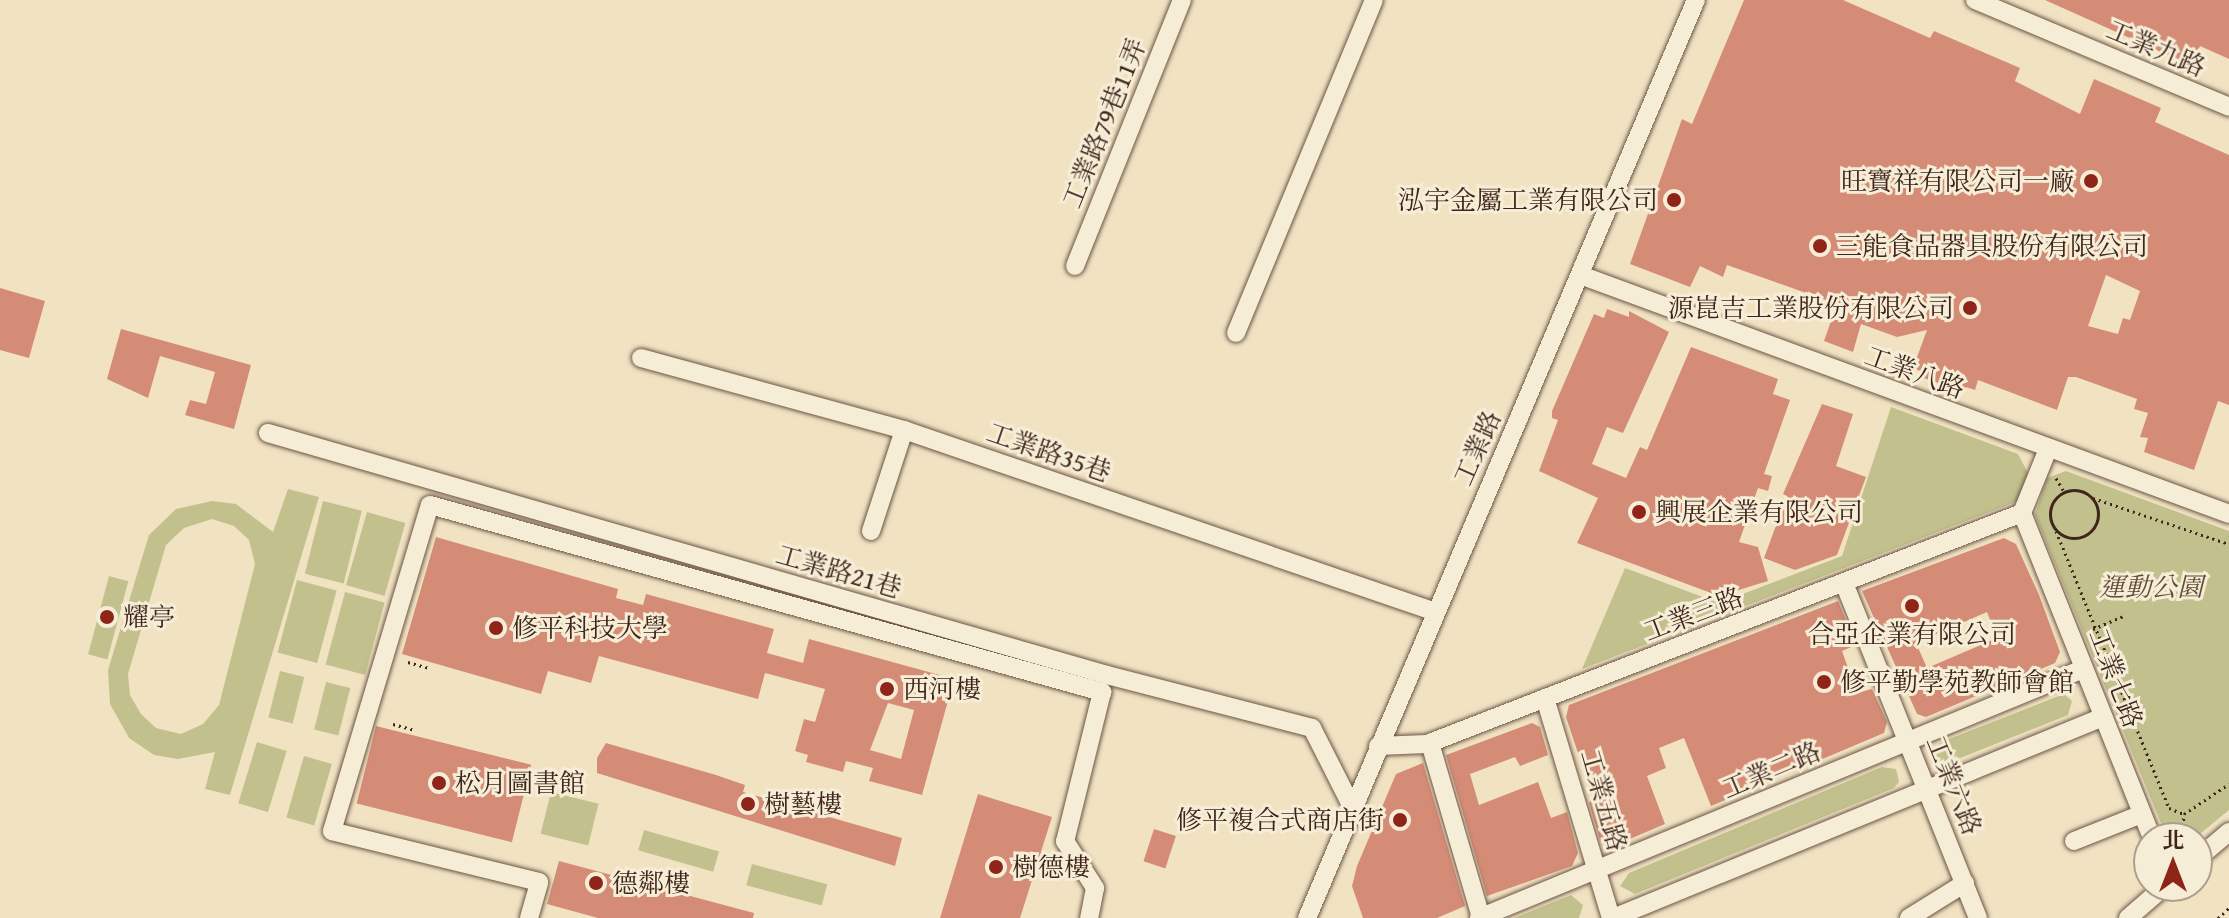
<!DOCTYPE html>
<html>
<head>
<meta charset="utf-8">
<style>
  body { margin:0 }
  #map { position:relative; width:2229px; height:918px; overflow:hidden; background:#f1e3c2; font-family:"Gentium Book Plus","Noto Serif TC",serif }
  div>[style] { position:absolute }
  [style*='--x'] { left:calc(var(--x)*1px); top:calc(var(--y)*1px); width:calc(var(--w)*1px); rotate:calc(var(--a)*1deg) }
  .green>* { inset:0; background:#c2c18e; transform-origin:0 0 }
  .building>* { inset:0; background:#d58c76; transform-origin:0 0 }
  .path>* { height:3px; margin-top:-1.5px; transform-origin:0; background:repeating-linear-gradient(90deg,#3f251c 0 2px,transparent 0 6px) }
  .path>.ring { margin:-1.5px; padding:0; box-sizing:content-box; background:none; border:3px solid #3f251c; border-radius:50% }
  .roads { filter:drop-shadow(0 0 2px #6c5446) drop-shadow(0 0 2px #6c5446) }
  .minor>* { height:18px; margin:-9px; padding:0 9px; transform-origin:9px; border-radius:9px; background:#f6edd7 }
  .dots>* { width:22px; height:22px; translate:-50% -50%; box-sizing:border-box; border:4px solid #f6edd7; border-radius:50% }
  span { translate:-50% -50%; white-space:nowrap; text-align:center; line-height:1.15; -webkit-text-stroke:6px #f6edd7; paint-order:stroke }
  .street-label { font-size:26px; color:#3f251c }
  .poi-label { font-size:26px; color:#3f251c }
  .right { translate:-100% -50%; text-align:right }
  .left { translate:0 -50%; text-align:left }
  .park-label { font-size:26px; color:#604c38; font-style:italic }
  .north { position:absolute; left:2133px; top:822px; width:80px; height:80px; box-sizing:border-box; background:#f6edd7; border:2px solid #ad9d8c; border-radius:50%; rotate:0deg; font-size:22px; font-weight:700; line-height:32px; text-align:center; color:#3f251c }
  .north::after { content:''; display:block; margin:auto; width:28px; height:36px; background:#8f2418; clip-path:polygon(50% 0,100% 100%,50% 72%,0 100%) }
</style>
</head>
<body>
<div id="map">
  <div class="green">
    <i style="clip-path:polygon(1891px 407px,2018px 454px,2028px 473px,2018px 501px,1582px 669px,1625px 568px,1719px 603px,1842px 556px)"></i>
    <i style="clip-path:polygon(2066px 471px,2229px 531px,2229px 810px,2195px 838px,2167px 838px,2035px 515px,2047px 478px)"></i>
    <i style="clip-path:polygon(evenodd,288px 489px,319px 497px,230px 795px,205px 789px,215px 752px,178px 759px,154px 755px,129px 738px,110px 704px,108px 670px,149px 535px,176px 509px,212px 501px,236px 504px,273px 532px,288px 489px,212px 519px,234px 526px,249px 540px,255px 564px,219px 705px,203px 724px,181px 734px,156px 728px,141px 714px,130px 695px,128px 674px,166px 545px,184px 528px,212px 519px)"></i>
    <i style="left:323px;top:501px;width:40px;height:75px;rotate:14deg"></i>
    <i style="left:367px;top:512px;width:40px;height:76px;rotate:16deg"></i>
    <i style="left:109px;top:576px;width:20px;height:81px;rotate:15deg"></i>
    <i style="left:297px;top:580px;width:41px;height:75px;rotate:15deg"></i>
    <i style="left:345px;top:592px;width:41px;height:75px;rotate:15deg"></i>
    <i style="left:280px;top:671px;width:25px;height:48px;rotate:14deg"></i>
    <i style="left:326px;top:682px;width:25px;height:49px;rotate:14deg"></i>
    <i style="clip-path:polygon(2064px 694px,2072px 701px,2068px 715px,1948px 763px,1932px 760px,1935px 747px,1944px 741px)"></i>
    <i style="left:257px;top:742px;width:31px;height:64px;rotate:17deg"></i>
    <i style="left:304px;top:756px;width:29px;height:64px;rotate:16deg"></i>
    <i style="clip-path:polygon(1882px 767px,1896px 769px,1899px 782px,1894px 788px,1635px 894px,1620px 886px,1629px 873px)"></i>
    <i style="left:551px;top:792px;width:49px;height:43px;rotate:14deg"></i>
    <i style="left:644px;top:830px;width:78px;height:21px;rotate:16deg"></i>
    <i style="left:752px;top:864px;width:78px;height:22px;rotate:15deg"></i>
    <i style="clip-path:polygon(1571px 895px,1583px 905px,1579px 918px,1514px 918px)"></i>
  </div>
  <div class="building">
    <i style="clip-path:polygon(evenodd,1744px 0,1843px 0,1930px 38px,1934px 31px,2020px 68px,2015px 81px,2080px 114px,2094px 79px,2161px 108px,2155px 122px,2229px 155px,2229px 405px,2218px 401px,2194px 470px,2144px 452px,2148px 438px,2140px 437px,2148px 413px,2134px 409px,2137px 399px,2076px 377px,2068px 377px,2057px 410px,1978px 380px,1975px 390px,1966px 387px,1964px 392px,1921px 377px,1923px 372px,1913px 368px,1927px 330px,1897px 337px,1861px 324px,1853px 352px,1824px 341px,1837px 304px,1727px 265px,1723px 277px,1700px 266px,1690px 287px,1630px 264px,1682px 119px,1692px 124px,1744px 0,2106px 275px,2140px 291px,2130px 320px,2123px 318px,2118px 334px,2088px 326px,2106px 275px)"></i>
    <i style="clip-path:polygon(2045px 0,2229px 0,2229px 59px,2200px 46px,2192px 66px)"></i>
    <i style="clip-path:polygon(0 288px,45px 301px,29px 358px,0 350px)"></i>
    <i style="clip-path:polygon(1607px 309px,1629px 317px,1629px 311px,1669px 332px,1623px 433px,1607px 427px,1592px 464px,1626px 478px,1640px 447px,1647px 450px,1691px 347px,1778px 379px,1773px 394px,1790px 400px,1764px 474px,1772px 476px,1768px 491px,1758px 488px,1739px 542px,1758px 547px,1768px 581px,1719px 596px,1577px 543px,1598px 498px,1539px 471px,1558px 420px,1552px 418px,1552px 411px,1594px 314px,1604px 318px)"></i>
    <i style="clip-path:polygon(121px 329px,251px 365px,234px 429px,185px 415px,190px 400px,206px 404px,215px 372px,160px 356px,148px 398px,107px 379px)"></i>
    <i style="clip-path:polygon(1822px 404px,1853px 414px,1836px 466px,1866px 477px,1837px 555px,1795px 570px,1764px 558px,1787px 496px,1783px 494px)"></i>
    <i style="clip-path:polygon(evenodd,436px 537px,618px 589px,616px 598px,643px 605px,646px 594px,774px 629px,767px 653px,803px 663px,809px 639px,954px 679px,922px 795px,869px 781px,873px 768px,846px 761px,843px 772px,806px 762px,808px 755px,795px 751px,804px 719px,815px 722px,825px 689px,765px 673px,758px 699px,599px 656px,591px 683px,548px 671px,541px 694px,402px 654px,436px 537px,888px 703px,914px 710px,901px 759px,870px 750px,888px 703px)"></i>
    <i style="clip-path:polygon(evenodd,2004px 538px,2016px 544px,2039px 595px,2060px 652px,2055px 663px,1926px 717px,1917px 714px,1862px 591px,2004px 538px,1987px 612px,1997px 638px,1927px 668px,1916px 643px,1987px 612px)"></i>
    <i style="clip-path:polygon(1838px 601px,1856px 645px,1842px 651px,1857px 693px,1872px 689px,1887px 722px,1884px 733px,1711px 806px,1684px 738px,1659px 748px,1666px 768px,1647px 776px,1665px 824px,1611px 847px,1600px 840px,1589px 803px,1593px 798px,1566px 717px,1569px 705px)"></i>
    <i style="clip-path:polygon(1532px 723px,1540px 727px,1548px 755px,1520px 766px,1515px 757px,1470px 774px,1479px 805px,1538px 782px,1551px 818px,1567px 812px,1578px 853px,1572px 866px,1487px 896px,1446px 755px)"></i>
    <i style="left:376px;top:726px;width:160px;height:80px;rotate:14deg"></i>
    <i style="clip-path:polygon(606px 743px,716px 775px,745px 785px,743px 792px,902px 838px,895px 866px,597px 773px,597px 758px)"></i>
    <i style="clip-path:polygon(1423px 763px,1465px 906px,1437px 918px,1363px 918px,1352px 886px,1357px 866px,1396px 774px)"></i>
    <i style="clip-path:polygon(978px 794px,1052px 817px,1020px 918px,940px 918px)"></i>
    <i style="left:1154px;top:829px;width:23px;height:34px;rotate:18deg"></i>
    <i style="clip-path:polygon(559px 861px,754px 913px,753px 918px,598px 918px,547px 904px)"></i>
  </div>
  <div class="path">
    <i style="--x:2056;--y:478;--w:16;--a:60"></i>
    <i class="ring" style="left:2050px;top:490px;width:45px;height:45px"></i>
    <i style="--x:2093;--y:498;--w:144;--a:18.7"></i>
    <i style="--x:2056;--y:531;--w:299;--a:67.8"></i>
    <i style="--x:2169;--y:808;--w:16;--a:22"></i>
    <i style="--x:2093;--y:629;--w:33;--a:-23"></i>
    <i style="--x:408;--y:662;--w:22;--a:16"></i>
    <i style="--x:393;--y:724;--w:20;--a:15"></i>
    <i style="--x:2184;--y:814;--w:54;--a:-33.7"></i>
    <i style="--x:2182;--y:838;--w:24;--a:-85"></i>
    <i style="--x:2218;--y:918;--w:15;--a:-42"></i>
  </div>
  <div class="roads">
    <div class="minor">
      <i style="--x:1975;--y:0;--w:276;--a:22.8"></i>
      <i style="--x:1075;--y:266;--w:287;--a:-68.1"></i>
      <i style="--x:1583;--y:276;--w:688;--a:20.22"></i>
      <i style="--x:1236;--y:333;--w:360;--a:-67.5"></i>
      <i style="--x:641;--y:358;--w:273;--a:15.3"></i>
      <i style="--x:904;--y:430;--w:562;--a:18.89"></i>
      <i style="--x:268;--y:433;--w:873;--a:16.09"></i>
      <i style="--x:1107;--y:675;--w:212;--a:14.5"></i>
      <i style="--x:1312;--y:728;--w:89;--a:63.1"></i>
      <i style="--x:2048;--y:449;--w:69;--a:112.1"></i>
      <i style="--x:2022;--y:513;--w:350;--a:68.2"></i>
      <i style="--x:871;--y:531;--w:106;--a:-71.9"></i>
      <i style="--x:1844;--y:583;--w:361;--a:68.2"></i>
      <i style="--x:1545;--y:698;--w:230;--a:73.3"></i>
      <i style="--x:1430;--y:743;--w:181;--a:73.7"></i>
      <i style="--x:1378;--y:746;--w:49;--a:-2.3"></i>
      <i style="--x:1427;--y:744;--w:638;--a:-21.22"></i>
      <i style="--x:2074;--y:841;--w:73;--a:-21.7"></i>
      <i style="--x:2197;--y:859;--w:42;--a:-40.2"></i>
      <i style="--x:529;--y:918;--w:37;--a:-74"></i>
      <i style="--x:539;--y:882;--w:213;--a:-166.2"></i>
      <i style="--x:332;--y:831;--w:340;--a:-73.3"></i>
      <i style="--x:430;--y:505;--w:698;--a:15.55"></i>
      <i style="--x:1102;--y:692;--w:154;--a:103.9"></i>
      <i style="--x:1065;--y:841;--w:56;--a:57.4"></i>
      <i style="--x:1095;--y:888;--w:31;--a:101"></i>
      <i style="--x:1307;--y:918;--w:997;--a:-67.04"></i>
      <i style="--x:1479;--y:918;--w:653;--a:-22.4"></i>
      <i style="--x:1613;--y:918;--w:530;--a:-22.3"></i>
      <i style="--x:1909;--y:918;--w:66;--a:-32"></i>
      <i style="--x:2128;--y:918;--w:49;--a:-40.9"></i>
    </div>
  </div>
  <div class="dots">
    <i style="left:2091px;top:181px;background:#8f2418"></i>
    <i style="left:1674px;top:200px;background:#8f2418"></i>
    <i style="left:1820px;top:246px;background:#8f2418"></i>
    <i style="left:1970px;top:308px;background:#8f2418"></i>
    <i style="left:1639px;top:512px;background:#8f2418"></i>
    <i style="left:1912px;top:606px;background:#8f2418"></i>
    <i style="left:107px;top:617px;background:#8f2418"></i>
    <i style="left:496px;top:628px;background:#8f2418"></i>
    <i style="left:1824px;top:682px;background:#8f2418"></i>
    <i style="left:887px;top:689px;background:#8f2418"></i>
    <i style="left:439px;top:783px;background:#8f2418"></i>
    <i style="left:748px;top:804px;background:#8f2418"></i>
    <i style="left:1400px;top:820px;background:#8f2418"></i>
    <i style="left:996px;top:867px;background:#8f2418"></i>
    <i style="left:596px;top:883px;background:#8f2418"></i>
  </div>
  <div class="street-label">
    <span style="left:2156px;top:48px;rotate:23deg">工業九路</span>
    <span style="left:1104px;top:123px;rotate:-68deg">工業路79巷11弄</span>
    <span style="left:1915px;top:372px;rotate:20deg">工業八路</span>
    <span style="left:1477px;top:448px;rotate:-66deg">工業路</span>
    <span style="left:1049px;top:452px;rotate:19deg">工業路35巷</span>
    <span style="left:839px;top:571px;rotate:16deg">工業路21巷</span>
    <span style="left:1693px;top:614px;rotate:-21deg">工業三路</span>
    <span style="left:2116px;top:678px;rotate:69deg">工業七路</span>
    <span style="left:1771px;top:770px;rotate:-23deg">工業二路</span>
    <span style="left:1954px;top:785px;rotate:68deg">工業六路</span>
    <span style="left:1604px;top:800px;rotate:74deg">工業五路</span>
  </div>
  <div class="poi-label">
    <span class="right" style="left:2075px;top:181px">旺寶祥有限公司一廠</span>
    <span class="right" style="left:1658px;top:200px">泓宇金屬工業有限公司</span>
    <span class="left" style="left:1836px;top:246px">三能食品器具股份有限公司</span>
    <span class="right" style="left:1954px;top:308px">源崑吉工業股份有限公司</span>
    <span class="left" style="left:1655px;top:512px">興展企業有限公司</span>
    <span class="left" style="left:123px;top:617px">耀亭</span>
    <span class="left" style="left:512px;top:628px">修平科技大學</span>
    <span style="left:1912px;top:634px">合亞企業有限公司</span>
    <span class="left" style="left:1840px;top:682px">修平勤學苑教師會館</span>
    <span class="left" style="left:903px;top:689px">西河樓</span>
    <span class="left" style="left:455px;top:783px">松月圖書館</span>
    <span class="left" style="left:764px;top:804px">樹藝樓</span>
    <span class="right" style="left:1384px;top:820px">修平複合式商店街</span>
    <span class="left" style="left:1012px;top:867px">樹德樓</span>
    <span class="left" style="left:612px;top:883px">德鄰樓</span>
  </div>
  <div class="park-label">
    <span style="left:2151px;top:587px">運動公園</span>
  </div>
  <div class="north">北</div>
</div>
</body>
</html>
